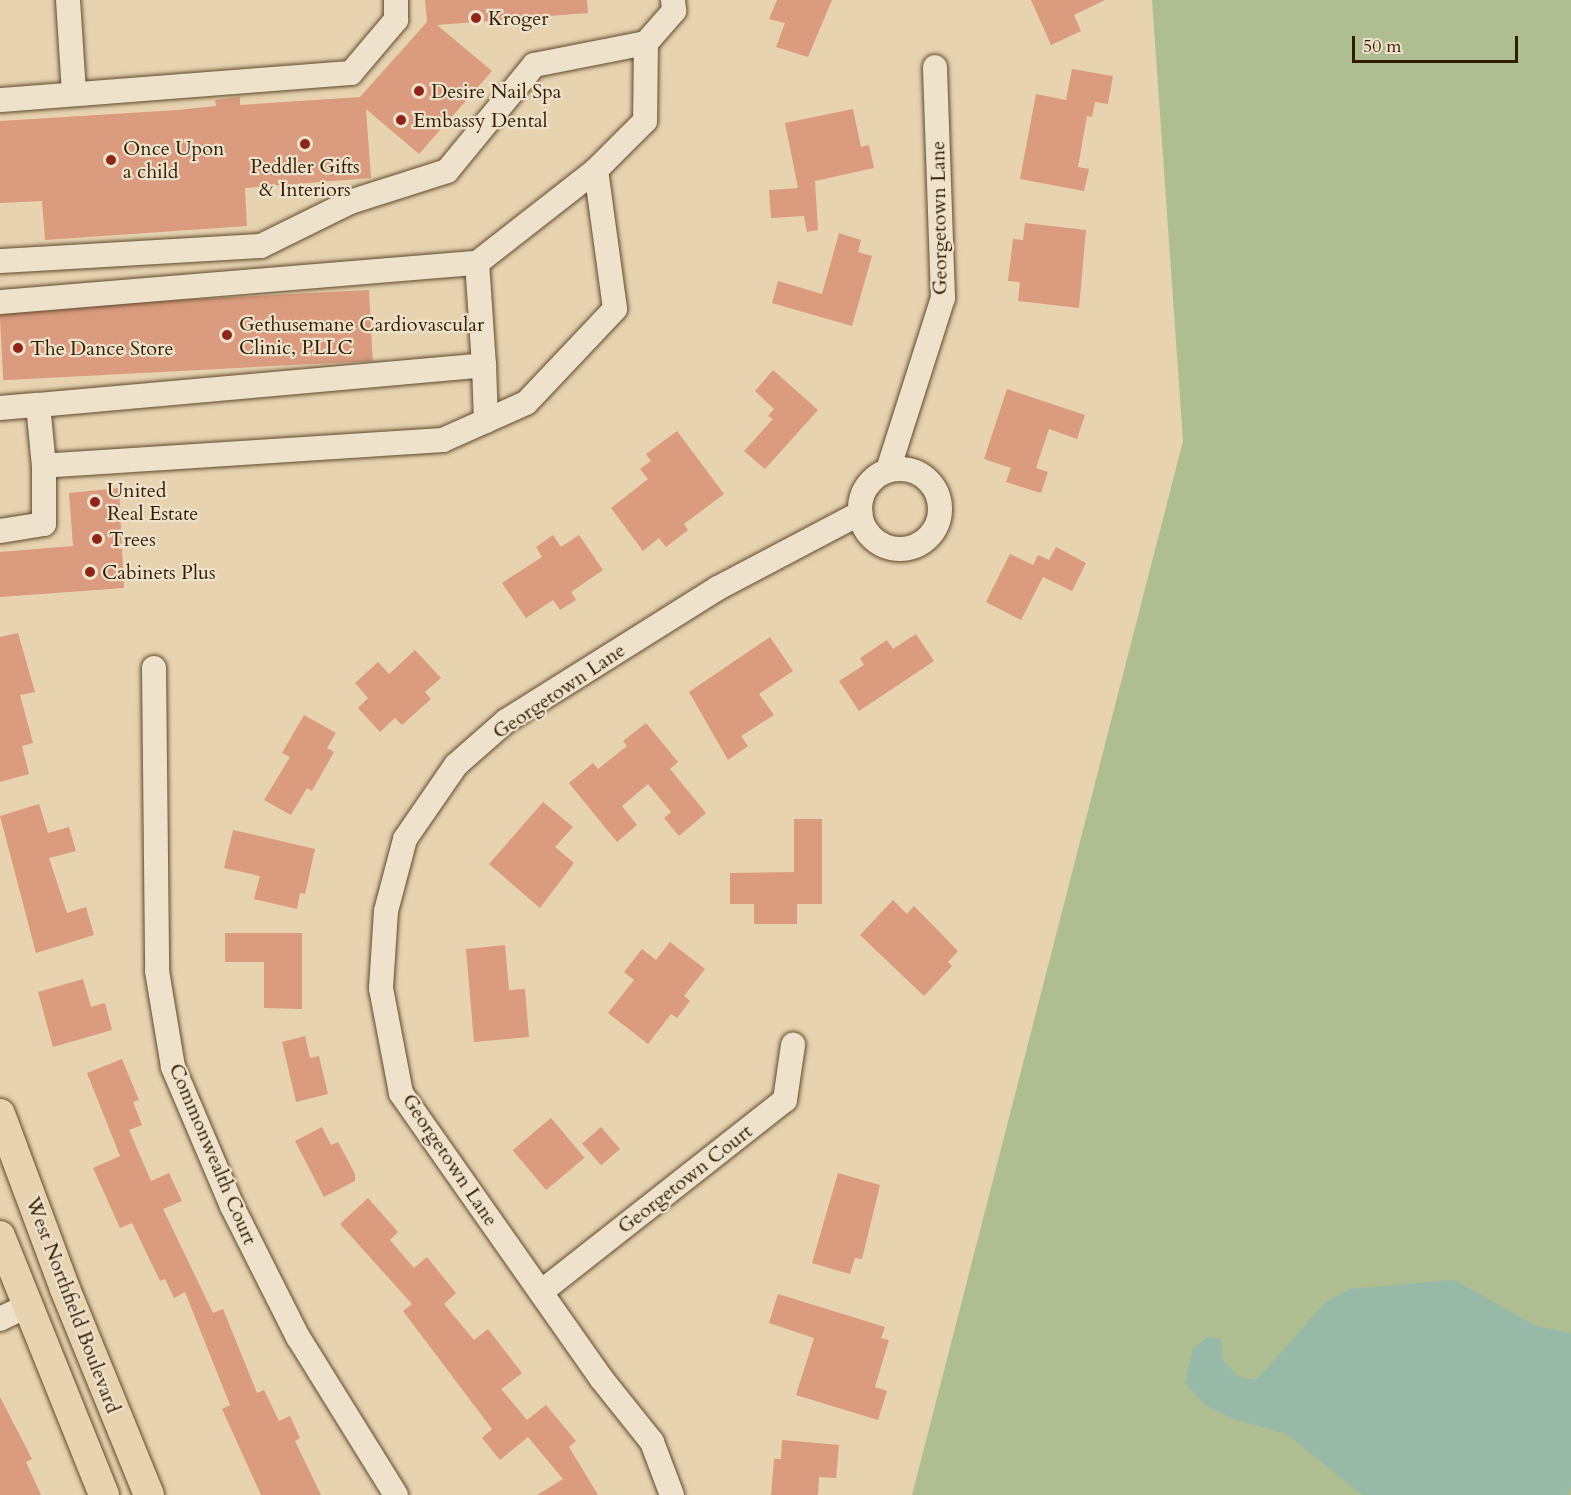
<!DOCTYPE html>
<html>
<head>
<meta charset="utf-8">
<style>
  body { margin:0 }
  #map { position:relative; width:1571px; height:1495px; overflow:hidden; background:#e7d3b0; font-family:Cardo,serif }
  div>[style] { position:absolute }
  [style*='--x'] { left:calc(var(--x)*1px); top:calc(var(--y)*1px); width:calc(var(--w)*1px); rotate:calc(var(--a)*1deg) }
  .green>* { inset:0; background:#afbe90 }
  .water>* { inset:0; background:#97b9a7 }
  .building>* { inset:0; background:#da9b7e; transform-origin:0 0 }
  .roads { filter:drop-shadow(0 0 2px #5f4a2c) drop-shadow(0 0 2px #5f4a2c) }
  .minor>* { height:24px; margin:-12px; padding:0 12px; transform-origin:12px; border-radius:12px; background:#efe2cc }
  .minor>.ring { margin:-12px; padding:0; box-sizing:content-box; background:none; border:24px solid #efe2cc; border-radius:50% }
  .major>* { height:30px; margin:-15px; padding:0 15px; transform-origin:15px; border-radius:15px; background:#e7d3b0 }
  .dots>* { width:16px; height:16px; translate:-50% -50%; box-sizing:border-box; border:3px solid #efe2cc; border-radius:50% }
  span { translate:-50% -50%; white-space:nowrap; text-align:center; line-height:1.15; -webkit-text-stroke:4.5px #efe2cc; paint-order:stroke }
  .poi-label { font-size:20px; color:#321d00 }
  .left { translate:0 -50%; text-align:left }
  .street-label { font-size:20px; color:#321d00 }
  .scale { position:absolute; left:1352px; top:36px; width:166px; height:27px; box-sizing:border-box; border:3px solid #321d00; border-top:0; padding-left:8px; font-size:18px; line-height:21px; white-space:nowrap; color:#321d00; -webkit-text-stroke:4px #efe2cc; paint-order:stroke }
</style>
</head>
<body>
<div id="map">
  <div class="green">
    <i style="clip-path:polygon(1152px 0,1571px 0,1571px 1495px,912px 1495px,1183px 441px)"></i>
  </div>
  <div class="water">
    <i style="clip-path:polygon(1455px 1280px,1536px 1326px,1571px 1333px,1571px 1487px,1567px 1495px,1362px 1495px,1287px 1434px,1233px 1419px,1205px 1405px,1185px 1383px,1193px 1349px,1208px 1337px,1221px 1339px,1223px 1360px,1238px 1376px,1256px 1380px,1325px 1303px,1349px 1289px)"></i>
  </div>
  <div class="building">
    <i style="clip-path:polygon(425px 0,587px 0,588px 13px,437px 25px,492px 71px,419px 154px,366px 109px,371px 178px,245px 188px,247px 226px,45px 240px,42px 201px,0 203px,0 121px,178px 110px,216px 106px,215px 100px,240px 97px,240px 105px,360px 97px,427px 22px)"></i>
    <i style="clip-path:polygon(777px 0,832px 0,808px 57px,776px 47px,785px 23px,769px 19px)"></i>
    <i style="clip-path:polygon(1031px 0,1105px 0,1074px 15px,1081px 31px,1051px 45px)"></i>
    <i style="clip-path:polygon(1072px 69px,1113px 76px,1108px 104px,1095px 102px,1092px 117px,1087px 116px,1078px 167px,1089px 169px,1084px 191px,1020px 179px,1036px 94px,1066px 100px)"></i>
    <i style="clip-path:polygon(853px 109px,861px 147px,869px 145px,874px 168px,815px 181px,818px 230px,807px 232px,804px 216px,771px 218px,769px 190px,798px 188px,785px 123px)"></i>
    <i style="clip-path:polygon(1025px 223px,1086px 230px,1079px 308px,1018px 301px,1020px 282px,1008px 281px,1013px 239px,1023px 240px)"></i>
    <i style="clip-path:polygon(839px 233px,861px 240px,858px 252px,872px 256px,852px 326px,772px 303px,778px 281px,822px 294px)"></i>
    <i style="left:369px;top:290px;width:71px;height:370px;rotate:87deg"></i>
    <i style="clip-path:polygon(773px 370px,818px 410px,765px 469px,744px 451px,773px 419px,768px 416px,774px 409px,755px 391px)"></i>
    <i style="clip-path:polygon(1007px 389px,1085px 415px,1077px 439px,1049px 429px,1036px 468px,1048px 472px,1041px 493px,1006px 482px,1011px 468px,984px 459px)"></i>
    <i style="clip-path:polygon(677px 431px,724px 494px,684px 524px,688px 530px,666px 547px,659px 538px,643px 551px,611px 508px,648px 479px,640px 469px,651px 461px,646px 454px)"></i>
    <i style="clip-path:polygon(119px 488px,124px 588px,0 597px,0 552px,73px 546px,69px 493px)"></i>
    <i style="clip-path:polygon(553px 535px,561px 547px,579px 535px,603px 570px,571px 592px,576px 600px,560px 610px,553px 600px,526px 618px,502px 583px,542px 557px,536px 547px)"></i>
    <i style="clip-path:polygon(1056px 547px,1086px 563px,1072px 591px,1043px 577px,1021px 620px,986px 602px,1010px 554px,1033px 565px,1038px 555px,1049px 560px)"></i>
    <i style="clip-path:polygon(18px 633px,35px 692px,20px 695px,33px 743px,22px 746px,29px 774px,0 782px,0 637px)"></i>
    <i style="clip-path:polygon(916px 634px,934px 661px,859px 711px,839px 681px,864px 665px,860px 658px,887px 640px,893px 649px)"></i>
    <i style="clip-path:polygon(770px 637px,793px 671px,759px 694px,774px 715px,741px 736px,748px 746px,728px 760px,689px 692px)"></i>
    <i style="clip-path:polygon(415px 650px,441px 678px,425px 692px,431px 699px,402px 725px,395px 718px,380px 732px,358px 708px,368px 698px,355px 683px,378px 662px,389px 674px)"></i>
    <i style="clip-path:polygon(304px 715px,336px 733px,327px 748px,334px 752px,312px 791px,307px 788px,291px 815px,264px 800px,290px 757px,282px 753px)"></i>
    <i style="clip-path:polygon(646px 723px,678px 762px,670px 769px,706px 813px,679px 836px,664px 818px,671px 812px,648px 784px,622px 806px,637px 825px,617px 842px,569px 783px,593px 763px,598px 769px,627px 746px,623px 741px)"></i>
    <i style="clip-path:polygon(543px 802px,573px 827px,555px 847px,574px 863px,540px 908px,489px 864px)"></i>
    <i style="clip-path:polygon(39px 804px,48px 833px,69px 827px,76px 851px,49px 858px,67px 913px,86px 907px,94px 935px,36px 953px,0 816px)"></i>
    <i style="clip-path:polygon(794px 819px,822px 819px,822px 904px,797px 904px,797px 924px,754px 924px,754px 904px,730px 904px,730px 873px,794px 872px)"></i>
    <i style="clip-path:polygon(233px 830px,315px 849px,305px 894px,300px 893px,297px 909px,254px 899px,260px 876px,224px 868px)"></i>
    <i style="clip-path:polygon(893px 900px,907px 914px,914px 906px,958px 951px,948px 962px,952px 966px,924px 996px,860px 935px)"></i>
    <i style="clip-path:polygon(225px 933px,302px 933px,302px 1009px,264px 1008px,264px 962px,225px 962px)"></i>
    <i style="clip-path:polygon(670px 942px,705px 969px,684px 996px,690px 1001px,677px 1018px,671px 1014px,648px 1044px,608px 1013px,634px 980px,624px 972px,642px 949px,656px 960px)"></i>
    <i style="clip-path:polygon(505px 945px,509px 990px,525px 989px,529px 1037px,474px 1042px,466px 949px)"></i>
    <i style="clip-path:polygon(83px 979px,91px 1007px,105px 1003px,112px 1030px,53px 1047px,38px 992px)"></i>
    <i style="clip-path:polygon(305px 1036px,310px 1058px,319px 1056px,328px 1094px,296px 1102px,282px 1042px)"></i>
    <i style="clip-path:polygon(122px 1059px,139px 1100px,133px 1102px,142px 1125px,129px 1130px,151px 1181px,169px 1173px,182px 1201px,163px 1209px,213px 1313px,223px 1309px,257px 1393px,264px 1390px,279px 1421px,290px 1416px,300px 1438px,295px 1441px,321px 1495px,261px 1495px,222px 1409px,230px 1405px,185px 1292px,174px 1298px,165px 1279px,160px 1281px,132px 1223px,120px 1228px,93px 1168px,120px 1156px,87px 1073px)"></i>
    <i style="left:551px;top:1118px;width:52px;height:50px;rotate:50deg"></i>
    <i style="clip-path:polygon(322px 1127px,331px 1145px,338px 1142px,355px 1174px,355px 1181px,324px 1197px,295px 1141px)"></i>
    <i style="left:601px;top:1127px;width:29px;height:25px;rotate:49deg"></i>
    <i style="clip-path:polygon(838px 1173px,880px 1185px,862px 1259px,855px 1258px,850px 1274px,812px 1263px)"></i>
    <i style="clip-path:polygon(368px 1198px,398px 1232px,390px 1240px,414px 1268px,427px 1257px,456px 1293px,444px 1304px,474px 1340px,488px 1329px,522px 1373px,501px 1389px,527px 1420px,546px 1405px,576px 1441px,569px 1447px,598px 1495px,537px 1495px,563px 1479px,528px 1437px,500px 1460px,482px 1438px,492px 1429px,403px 1311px,412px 1304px,340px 1224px)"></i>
    <i style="clip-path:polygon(778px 1294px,885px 1327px,881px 1338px,889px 1340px,875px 1387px,887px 1391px,878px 1420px,796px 1395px,814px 1338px,769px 1323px)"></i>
    <i style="clip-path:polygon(0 1397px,32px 1459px,26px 1462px,41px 1495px,0 1495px)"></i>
    <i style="clip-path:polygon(782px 1440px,839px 1445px,836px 1478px,819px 1477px,818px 1495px,771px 1495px,774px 1459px,781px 1459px)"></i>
  </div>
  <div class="roads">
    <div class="minor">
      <i style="--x:68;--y:0;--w:94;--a:86.3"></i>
      <i style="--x:646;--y:43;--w:43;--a:-48.8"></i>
      <i style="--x:674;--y:11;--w:11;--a:-95"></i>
      <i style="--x:0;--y:100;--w:352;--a:-4.4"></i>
      <i style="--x:351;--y:73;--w:70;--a:-49.7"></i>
      <i style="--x:396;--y:20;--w:20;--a:-90"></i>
      <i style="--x:0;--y:261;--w:261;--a:-3.3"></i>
      <i style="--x:261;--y:246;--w:99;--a:-26.3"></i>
      <i style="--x:350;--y:202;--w:102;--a:-17.7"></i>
      <i style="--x:447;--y:171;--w:137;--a:-50.6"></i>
      <i style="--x:534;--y:65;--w:114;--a:-11.1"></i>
      <i style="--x:646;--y:43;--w:78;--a:90.7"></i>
      <i style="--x:645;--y:121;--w:69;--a:135"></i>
      <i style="--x:596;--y:170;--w:140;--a:82.2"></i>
      <i style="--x:615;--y:309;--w:129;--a:133.4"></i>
      <i style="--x:526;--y:403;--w:91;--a:156"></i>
      <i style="--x:443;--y:440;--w:400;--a:176.3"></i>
      <i style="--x:44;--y:466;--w:58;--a:90"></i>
      <i style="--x:44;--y:524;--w:45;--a:171"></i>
      <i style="--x:0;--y:302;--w:479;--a:-4.7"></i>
      <i style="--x:477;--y:263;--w:151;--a:-38"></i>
      <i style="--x:484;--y:365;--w:56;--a:88"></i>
      <i style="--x:38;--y:405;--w:448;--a:-5.1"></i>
      <i style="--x:484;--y:365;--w:102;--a:-93.9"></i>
      <i style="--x:0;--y:408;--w:38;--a:-5"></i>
      <i style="--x:38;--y:405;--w:61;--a:84.4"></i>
      <i class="ring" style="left:860px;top:469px;width:56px;height:56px"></i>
      <i style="--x:888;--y:470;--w:181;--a:-72.3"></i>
      <i style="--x:943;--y:298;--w:231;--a:-92"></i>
      <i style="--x:154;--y:668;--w:303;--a:89.4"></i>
      <i style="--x:157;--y:971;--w:97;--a:80.5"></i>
      <i style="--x:173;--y:1067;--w:151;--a:67"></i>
      <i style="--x:232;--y:1206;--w:147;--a:63.3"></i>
      <i style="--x:298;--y:1337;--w:186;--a:58.2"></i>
      <i style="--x:541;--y:1292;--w:310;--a:-38.2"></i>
      <i style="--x:785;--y:1100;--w:56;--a:-81.7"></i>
      <i style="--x:0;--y:1319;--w:32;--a:-26"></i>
      <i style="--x:672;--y:1495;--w:57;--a:-110.7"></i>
      <i style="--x:652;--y:1442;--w:82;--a:-128.6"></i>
      <i style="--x:601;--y:1378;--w:348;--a:-125.1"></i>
      <i style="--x:401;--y:1093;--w:107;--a:-100.8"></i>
      <i style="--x:381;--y:988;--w:77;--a:-86.3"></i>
      <i style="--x:386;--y:911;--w:74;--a:-75.2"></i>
      <i style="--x:405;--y:839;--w:90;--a:-55.4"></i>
      <i style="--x:456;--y:765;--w:67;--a:-41.3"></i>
      <i style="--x:506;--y:721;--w:250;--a:-32.1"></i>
      <i style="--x:718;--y:588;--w:161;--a:-27.8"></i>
    </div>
    <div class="major">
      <i style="--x:0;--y:1114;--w:187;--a:69.6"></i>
      <i style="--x:65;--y:1289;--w:222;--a:67.8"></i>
      <i style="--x:0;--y:1236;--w:279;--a:68.1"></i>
    </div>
  </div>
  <div class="dots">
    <i style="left:476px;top:18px;background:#8f2418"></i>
    <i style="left:419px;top:91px;background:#8f2418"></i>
    <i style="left:401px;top:120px;background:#8f2418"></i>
    <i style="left:305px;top:144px;background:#8f2418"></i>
    <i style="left:111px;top:160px;background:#8f2418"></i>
    <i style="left:227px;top:335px;background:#8f2418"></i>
    <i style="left:18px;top:348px;background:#8f2418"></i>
    <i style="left:95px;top:502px;background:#8f2418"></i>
    <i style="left:97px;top:539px;background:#8f2418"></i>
    <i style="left:90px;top:572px;background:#8f2418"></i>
  </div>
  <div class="poi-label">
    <span class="left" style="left:488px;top:18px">Kroger</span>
    <span class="left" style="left:431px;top:91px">Desire Nail Spa</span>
    <span class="left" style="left:413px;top:120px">Embassy Dental</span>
    <span class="left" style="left:123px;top:160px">Once Upon<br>a child</span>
    <span style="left:305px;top:178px">Peddler Gifts<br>&amp; Interiors</span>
    <span class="left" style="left:239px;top:336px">Gethusemane Cardiovascular<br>Clinic, PLLC</span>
    <span class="left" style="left:30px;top:348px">The Dance Store</span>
    <span class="left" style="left:107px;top:502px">United<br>Real Estate</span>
    <span class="left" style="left:109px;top:539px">Trees</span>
    <span class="left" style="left:102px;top:572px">Cabinets Plus</span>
  </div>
  <div class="street-label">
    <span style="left:939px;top:218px;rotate:-91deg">Georgetown Lane</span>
    <span style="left:559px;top:691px;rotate:-34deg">Georgetown Lane</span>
    <span style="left:213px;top:1154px;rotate:67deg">Commonwealth Court</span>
    <span style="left:450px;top:1160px;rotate:56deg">Georgetown Lane</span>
    <span style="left:685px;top:1179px;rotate:-38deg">Georgetown Court</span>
    <span style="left:73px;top:1305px;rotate:69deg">West Northfield Boulevard</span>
  </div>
  <div class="scale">50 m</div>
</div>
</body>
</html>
